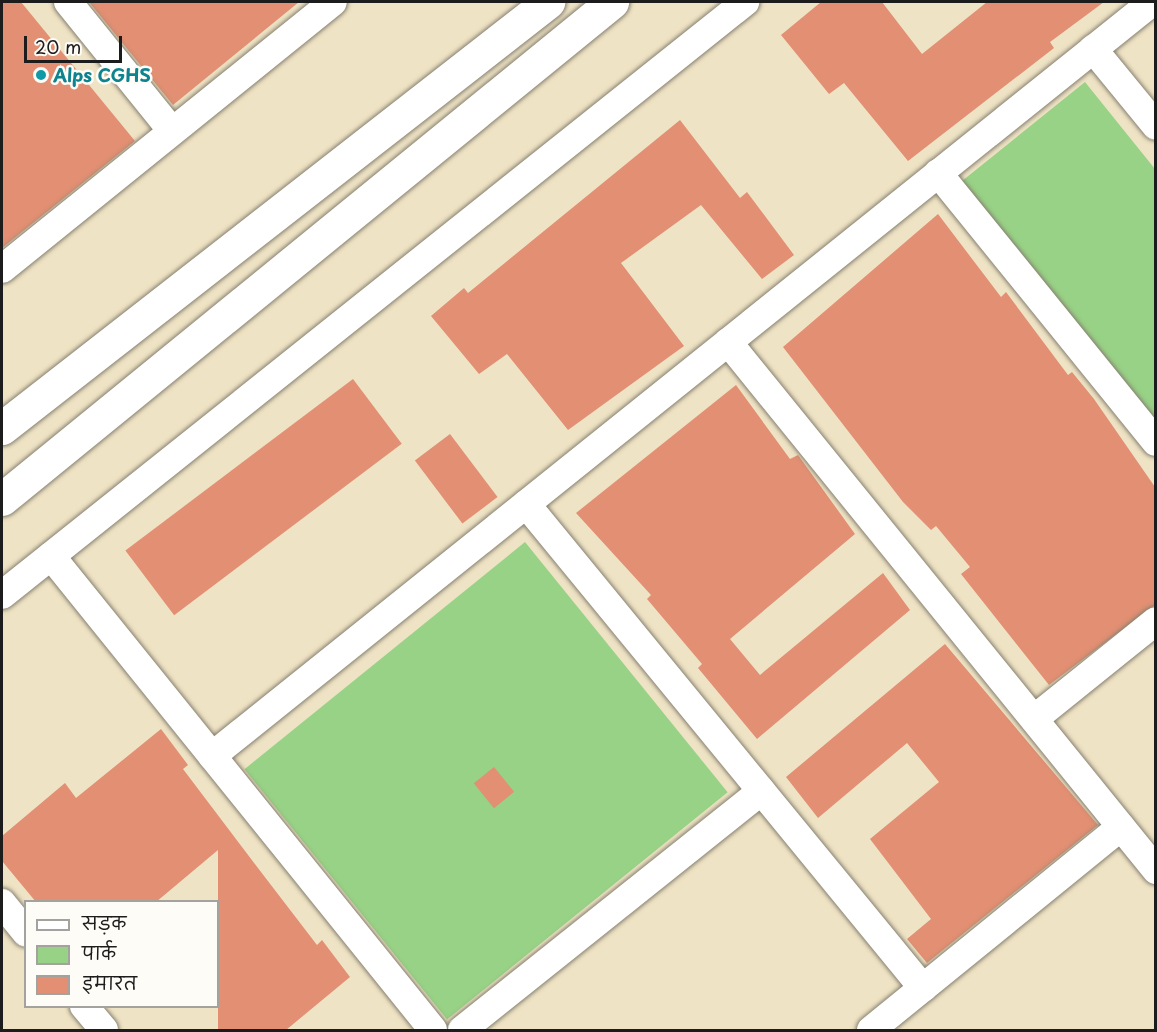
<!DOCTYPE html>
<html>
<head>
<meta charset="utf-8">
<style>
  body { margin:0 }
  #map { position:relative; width:1157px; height:1032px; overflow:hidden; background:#efe3c5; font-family:"Playpen Sans","Playpen Sans Deva",sans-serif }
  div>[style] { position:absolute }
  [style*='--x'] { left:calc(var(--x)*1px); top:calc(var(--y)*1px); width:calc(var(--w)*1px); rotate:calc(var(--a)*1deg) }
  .green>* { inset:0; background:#98d286; transform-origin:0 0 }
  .building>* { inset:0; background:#e28f73; transform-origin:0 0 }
  .roads { filter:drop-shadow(0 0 2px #868070) drop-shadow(0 0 2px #868070) }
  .minor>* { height:28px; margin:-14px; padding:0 14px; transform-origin:14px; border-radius:14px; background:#fff }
  .tertiary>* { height:33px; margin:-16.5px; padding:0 16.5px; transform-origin:16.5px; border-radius:16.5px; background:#fff }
  .dots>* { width:16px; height:16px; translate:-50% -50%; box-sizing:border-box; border:3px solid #fdfcf7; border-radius:50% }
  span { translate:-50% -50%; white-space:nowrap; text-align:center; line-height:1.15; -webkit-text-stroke:5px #fdfcf7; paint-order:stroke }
  .culture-label { font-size:18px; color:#0d838f; font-weight:700 }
  .left { translate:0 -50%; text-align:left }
  .frame { position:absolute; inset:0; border:3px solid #1c1c1c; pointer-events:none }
  .legend { position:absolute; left:24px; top:900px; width:195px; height:108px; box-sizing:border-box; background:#fdfcf7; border:2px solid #a3a29f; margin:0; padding:8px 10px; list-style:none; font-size:18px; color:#1c1c1c }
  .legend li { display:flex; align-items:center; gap:12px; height:30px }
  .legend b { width:30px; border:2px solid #a3a29f }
  .scale { position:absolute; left:24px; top:36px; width:98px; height:27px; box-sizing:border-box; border:3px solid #1c1c1c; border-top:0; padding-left:8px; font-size:18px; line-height:21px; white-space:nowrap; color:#1c1c1c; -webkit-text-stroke:4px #fdfcf7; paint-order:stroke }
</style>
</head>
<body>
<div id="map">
  <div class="green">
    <i style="clip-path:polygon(1085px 82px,1155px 169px,1155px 421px,962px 181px)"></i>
    <i style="left:525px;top:542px;width:322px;height:361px;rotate:51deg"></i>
  </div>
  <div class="building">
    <i style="clip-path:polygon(2px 2px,21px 2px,135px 141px,2px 248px)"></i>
    <i style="clip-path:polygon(89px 2px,299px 2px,173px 105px)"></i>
    <i style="clip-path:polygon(821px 2px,882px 2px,922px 54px,987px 2px,1104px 2px,1050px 42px,1054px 48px,908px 161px,844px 83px,829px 94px,781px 35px)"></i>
    <i style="clip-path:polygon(680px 120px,740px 198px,747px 192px,794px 255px,762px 279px,701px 205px,621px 263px,684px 346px,568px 430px,507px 354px,479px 374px,431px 316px,464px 288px,468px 293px)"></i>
    <i style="clip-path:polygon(938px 214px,1001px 297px,1006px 292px,1068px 375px,1072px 372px,1094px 399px,1155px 487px,1155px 605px,1049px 685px,961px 574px,970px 567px,936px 526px,931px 530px,903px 502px,783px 347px)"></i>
    <i style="left:353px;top:379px;width:81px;height:285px;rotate:53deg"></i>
    <i style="clip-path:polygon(736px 385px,790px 459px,798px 455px,855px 534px,730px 639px,760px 675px,883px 573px,910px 610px,757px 739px,698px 668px,702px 664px,647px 599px,651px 595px,576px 513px)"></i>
    <i style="left:450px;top:434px;width:79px;height:44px;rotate:53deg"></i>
    <i style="clip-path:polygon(945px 644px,1098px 825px,927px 963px,907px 939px,931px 919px,870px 839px,939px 782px,907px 743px,818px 818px,786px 777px)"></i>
    <i style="clip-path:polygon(161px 729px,188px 765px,183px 769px,261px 872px,317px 945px,322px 940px,350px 977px,286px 1030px,218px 1030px,218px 850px,156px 902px,36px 902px,2px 861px,2px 836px,65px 783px,76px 798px)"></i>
    <i style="left:494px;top:767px;width:32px;height:26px;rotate:51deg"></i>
  </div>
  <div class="roads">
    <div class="minor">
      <i style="--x:68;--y:2;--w:166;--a:51.1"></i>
      <i style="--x:1093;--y:49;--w:99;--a:50.7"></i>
      <i style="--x:938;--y:173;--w:346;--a:51"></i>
      <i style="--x:2;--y:269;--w:425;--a:-38.9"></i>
      <i style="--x:728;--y:342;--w:680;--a:50.97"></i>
      <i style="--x:526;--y:504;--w:626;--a:50.64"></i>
      <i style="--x:51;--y:556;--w:609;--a:51.13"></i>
      <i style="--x:2;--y:595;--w:951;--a:-38.59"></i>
      <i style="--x:1034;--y:719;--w:156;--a:-38.8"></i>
      <i style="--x:212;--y:756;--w:1205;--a:-38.73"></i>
      <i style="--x:2;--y:903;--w:38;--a:51"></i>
      <i style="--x:84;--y:1006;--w:31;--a:50"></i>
      <i style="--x:462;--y:1030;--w:383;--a:-38.6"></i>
      <i style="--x:871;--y:1030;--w:322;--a:-39.1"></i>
    </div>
    <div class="tertiary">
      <i style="--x:2;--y:428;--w:693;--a:-37.96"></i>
      <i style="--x:2;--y:499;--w:787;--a:-39.17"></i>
    </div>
  </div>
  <div class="dots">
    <i style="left:41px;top:75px;background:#0f9aa8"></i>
  </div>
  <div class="culture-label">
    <span class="left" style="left:53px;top:75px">Alps CGHS</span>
  </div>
  <div class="frame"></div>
  <ul class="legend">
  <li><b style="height:8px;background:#fff"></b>सड़क</li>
  <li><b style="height:16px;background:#98d286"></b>पार्क</li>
  <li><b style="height:16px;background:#e28f73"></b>इमारत</li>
  </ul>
  <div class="scale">20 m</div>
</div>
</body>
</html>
